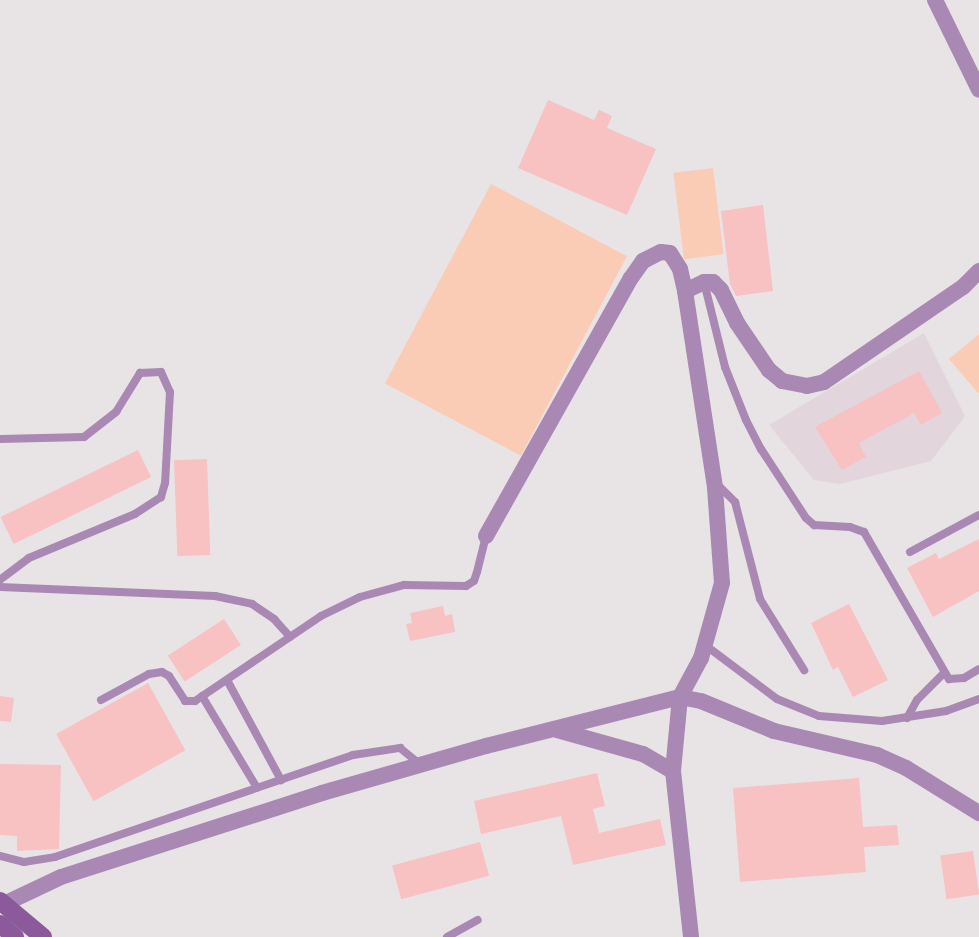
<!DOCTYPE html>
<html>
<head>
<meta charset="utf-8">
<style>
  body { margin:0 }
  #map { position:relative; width:979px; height:937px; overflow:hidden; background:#e8e4e6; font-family:"DM Sans",sans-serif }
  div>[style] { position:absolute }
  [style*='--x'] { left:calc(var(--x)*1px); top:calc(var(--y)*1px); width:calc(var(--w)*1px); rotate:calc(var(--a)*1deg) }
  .built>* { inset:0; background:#e2d5db }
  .green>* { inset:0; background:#faccb5; transform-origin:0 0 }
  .building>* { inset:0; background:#f8c1c2; transform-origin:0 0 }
  .lane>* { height:8px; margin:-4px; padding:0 4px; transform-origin:4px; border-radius:4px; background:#aa88b4 }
  .street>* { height:16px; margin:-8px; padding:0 8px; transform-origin:8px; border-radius:8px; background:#aa88b4 }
  .secondary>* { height:18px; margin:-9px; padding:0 9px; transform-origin:9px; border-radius:9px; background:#8c599a }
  span { translate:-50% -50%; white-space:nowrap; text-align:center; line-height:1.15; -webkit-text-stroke:6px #f5f1f3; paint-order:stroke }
</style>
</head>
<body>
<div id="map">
  <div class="built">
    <i style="clip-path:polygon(924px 333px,965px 416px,931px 461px,840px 484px,814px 480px,769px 425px)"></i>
  </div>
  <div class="green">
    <i style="left:713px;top:168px;width:87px;height:40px;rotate:83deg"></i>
    <i style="left:491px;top:184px;width:154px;height:226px;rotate:28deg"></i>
    <i style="clip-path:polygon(979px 334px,979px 393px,978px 393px,949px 359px)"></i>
  </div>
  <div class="building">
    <i style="clip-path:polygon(548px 100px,594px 120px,599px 110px,612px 116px,607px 128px,656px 149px,627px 215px,518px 168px)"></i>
    <i style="clip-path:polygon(763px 205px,773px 291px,736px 296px,730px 284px,721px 211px)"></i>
    <i style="clip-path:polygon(919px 371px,942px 413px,921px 425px,914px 413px,859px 443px,866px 457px,842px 470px,815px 427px)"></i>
    <i style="left:138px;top:450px;width:30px;height:153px;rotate:64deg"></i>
    <i style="left:207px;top:459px;width:96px;height:33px;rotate:88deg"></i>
    <i style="clip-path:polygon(979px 539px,979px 591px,933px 617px,907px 568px,936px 553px,939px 559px)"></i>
    <i style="clip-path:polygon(849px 604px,888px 680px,853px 697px,838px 667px,833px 670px,811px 623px)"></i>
    <i style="clip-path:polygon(443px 606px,445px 616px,452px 614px,455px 632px,410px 641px,406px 624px,412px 623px,410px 613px)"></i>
    <i style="left:224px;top:619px;width:31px;height:67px;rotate:57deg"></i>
    <i style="left:148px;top:683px;width:77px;height:105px;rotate:61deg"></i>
    <i style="clip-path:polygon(0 696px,14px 698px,11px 722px,0 721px)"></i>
    <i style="clip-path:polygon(0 764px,61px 765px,59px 849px,17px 851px,17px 836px,0 835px)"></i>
    <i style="clip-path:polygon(597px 773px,605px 806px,593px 809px,599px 833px,660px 819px,666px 845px,573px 865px,561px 816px,481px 834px,474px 801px)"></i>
    <i style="clip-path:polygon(859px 778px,863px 827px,897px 825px,899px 845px,864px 847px,866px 872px,740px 882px,733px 788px)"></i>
    <i style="left:480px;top:842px;width:35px;height:91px;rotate:75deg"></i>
    <i style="left:973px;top:851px;width:44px;height:33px;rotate:82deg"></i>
  </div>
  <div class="lane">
    <i style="--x:704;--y:282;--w:88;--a:76.1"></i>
    <i style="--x:725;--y:367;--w:57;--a:68.4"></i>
    <i style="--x:746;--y:420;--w:33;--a:63"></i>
    <i style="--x:761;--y:449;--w:82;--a:56.9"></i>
    <i style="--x:806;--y:518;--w:11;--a:41"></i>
    <i style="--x:814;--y:525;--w:36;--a:3"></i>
    <i style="--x:850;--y:527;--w:15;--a:20"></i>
    <i style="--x:864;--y:532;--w:170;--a:60"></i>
    <i style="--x:949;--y:679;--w:15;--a:-4"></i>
    <i style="--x:964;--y:678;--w:17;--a:-31"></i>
    <i style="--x:0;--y:439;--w:84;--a:-1.4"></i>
    <i style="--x:84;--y:437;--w:41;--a:-38"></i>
    <i style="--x:116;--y:412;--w:46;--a:-58.4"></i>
    <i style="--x:140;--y:373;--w:21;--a:-3"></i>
    <i style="--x:161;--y:372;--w:22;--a:66"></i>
    <i style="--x:170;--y:392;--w:91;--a:93.1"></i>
    <i style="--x:165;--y:483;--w:15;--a:106"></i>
    <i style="--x:161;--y:497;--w:31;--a:147"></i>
    <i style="--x:135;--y:514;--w:115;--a:157.5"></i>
    <i style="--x:29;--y:558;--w:36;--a:143"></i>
    <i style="--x:714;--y:481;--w:30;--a:45"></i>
    <i style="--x:735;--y:502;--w:100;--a:75.5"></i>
    <i style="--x:760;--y:599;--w:84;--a:58.2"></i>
    <i style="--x:910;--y:552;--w:78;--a:-28.2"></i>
    <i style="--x:0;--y:587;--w:215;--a:2.4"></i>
    <i style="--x:215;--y:596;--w:38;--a:12"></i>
    <i style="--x:252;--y:604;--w:27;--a:34"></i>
    <i style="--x:274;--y:619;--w:24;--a:48"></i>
    <i style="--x:705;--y:645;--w:90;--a:36.9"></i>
    <i style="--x:777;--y:699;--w:45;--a:22"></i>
    <i style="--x:819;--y:716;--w:63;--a:4.5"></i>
    <i style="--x:882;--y:721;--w:65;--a:-8.9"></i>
    <i style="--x:946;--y:711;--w:35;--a:-20"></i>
    <i style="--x:227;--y:680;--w:114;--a:61.6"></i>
    <i style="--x:202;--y:696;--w:107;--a:59.1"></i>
    <i style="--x:101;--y:700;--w:55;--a:-28.4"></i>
    <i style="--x:149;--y:674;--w:13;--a:-9"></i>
    <i style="--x:162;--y:672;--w:8;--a:30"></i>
    <i style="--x:169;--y:676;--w:30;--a:57"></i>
    <i style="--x:185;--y:701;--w:10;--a:0"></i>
    <i style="--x:195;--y:701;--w:152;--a:-34"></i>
    <i style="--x:321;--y:616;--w:43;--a:-26"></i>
    <i style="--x:360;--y:597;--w:46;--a:-15.3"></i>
    <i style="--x:404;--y:585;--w:62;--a:0.9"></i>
    <i style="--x:466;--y:586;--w:9;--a:-32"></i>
    <i style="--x:474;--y:581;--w:9;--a:-72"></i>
    <i style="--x:477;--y:572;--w:37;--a:-76"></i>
    <i style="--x:907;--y:718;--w:21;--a:-61"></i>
    <i style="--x:917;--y:700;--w:38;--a:-45"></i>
    <i style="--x:0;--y:856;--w:25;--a:14"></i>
    <i style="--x:24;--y:862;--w:31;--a:-9"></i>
    <i style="--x:55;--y:857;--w:315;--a:-18.9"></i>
    <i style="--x:353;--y:755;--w:48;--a:-8.5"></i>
    <i style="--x:400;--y:748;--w:27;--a:39"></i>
    <i style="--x:447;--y:937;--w:35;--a:-29"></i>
  </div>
  <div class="street">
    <i style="--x:935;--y:0;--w:100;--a:63.9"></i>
    <i style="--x:685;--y:291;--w:21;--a:-25"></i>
    <i style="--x:704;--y:282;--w:9;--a:0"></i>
    <i style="--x:713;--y:282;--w:11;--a:45"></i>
    <i style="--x:721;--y:290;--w:37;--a:64"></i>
    <i style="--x:737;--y:323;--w:57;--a:55.8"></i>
    <i style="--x:769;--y:370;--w:17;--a:40"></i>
    <i style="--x:782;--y:381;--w:25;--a:11"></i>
    <i style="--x:807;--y:386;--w:17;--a:-13"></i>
    <i style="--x:824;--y:382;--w:168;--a:-34.4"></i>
    <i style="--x:963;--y:287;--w:23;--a:-45"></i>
    <i style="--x:486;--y:536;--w:296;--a:-60.7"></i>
    <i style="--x:631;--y:278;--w:21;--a:-55"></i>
    <i style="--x:643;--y:261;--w:20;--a:-27"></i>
    <i style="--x:661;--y:252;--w:9;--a:6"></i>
    <i style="--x:670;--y:253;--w:19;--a:58"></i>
    <i style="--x:680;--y:269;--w:23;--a:77"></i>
    <i style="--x:685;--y:291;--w:199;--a:81.3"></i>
    <i style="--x:715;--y:488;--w:95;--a:85.8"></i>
    <i style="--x:722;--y:583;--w:78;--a:105.6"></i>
    <i style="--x:701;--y:658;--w:44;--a:118.3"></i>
    <i style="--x:680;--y:697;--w:74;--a:95.4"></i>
    <i style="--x:673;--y:771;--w:167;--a:83.8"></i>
    <i style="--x:557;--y:730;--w:89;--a:15.6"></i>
    <i style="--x:643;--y:754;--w:34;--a:30"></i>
    <i style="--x:4;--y:904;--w:63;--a:-25.3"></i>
    <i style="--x:61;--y:877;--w:274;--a:-17.8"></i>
    <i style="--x:322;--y:793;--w:171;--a:-16"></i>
    <i style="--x:486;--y:746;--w:200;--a:-14.2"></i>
    <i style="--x:680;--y:697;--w:21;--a:11"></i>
    <i style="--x:701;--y:701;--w:79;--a:22.3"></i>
    <i style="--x:774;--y:731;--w:106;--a:13.1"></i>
    <i style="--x:877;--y:755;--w:32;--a:24"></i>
    <i style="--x:906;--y:768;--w:86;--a:31.7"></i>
  </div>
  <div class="secondary">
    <i style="--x:0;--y:901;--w:56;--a:39.9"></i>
    <i style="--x:0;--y:924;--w:20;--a:41"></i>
  </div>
</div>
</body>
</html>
